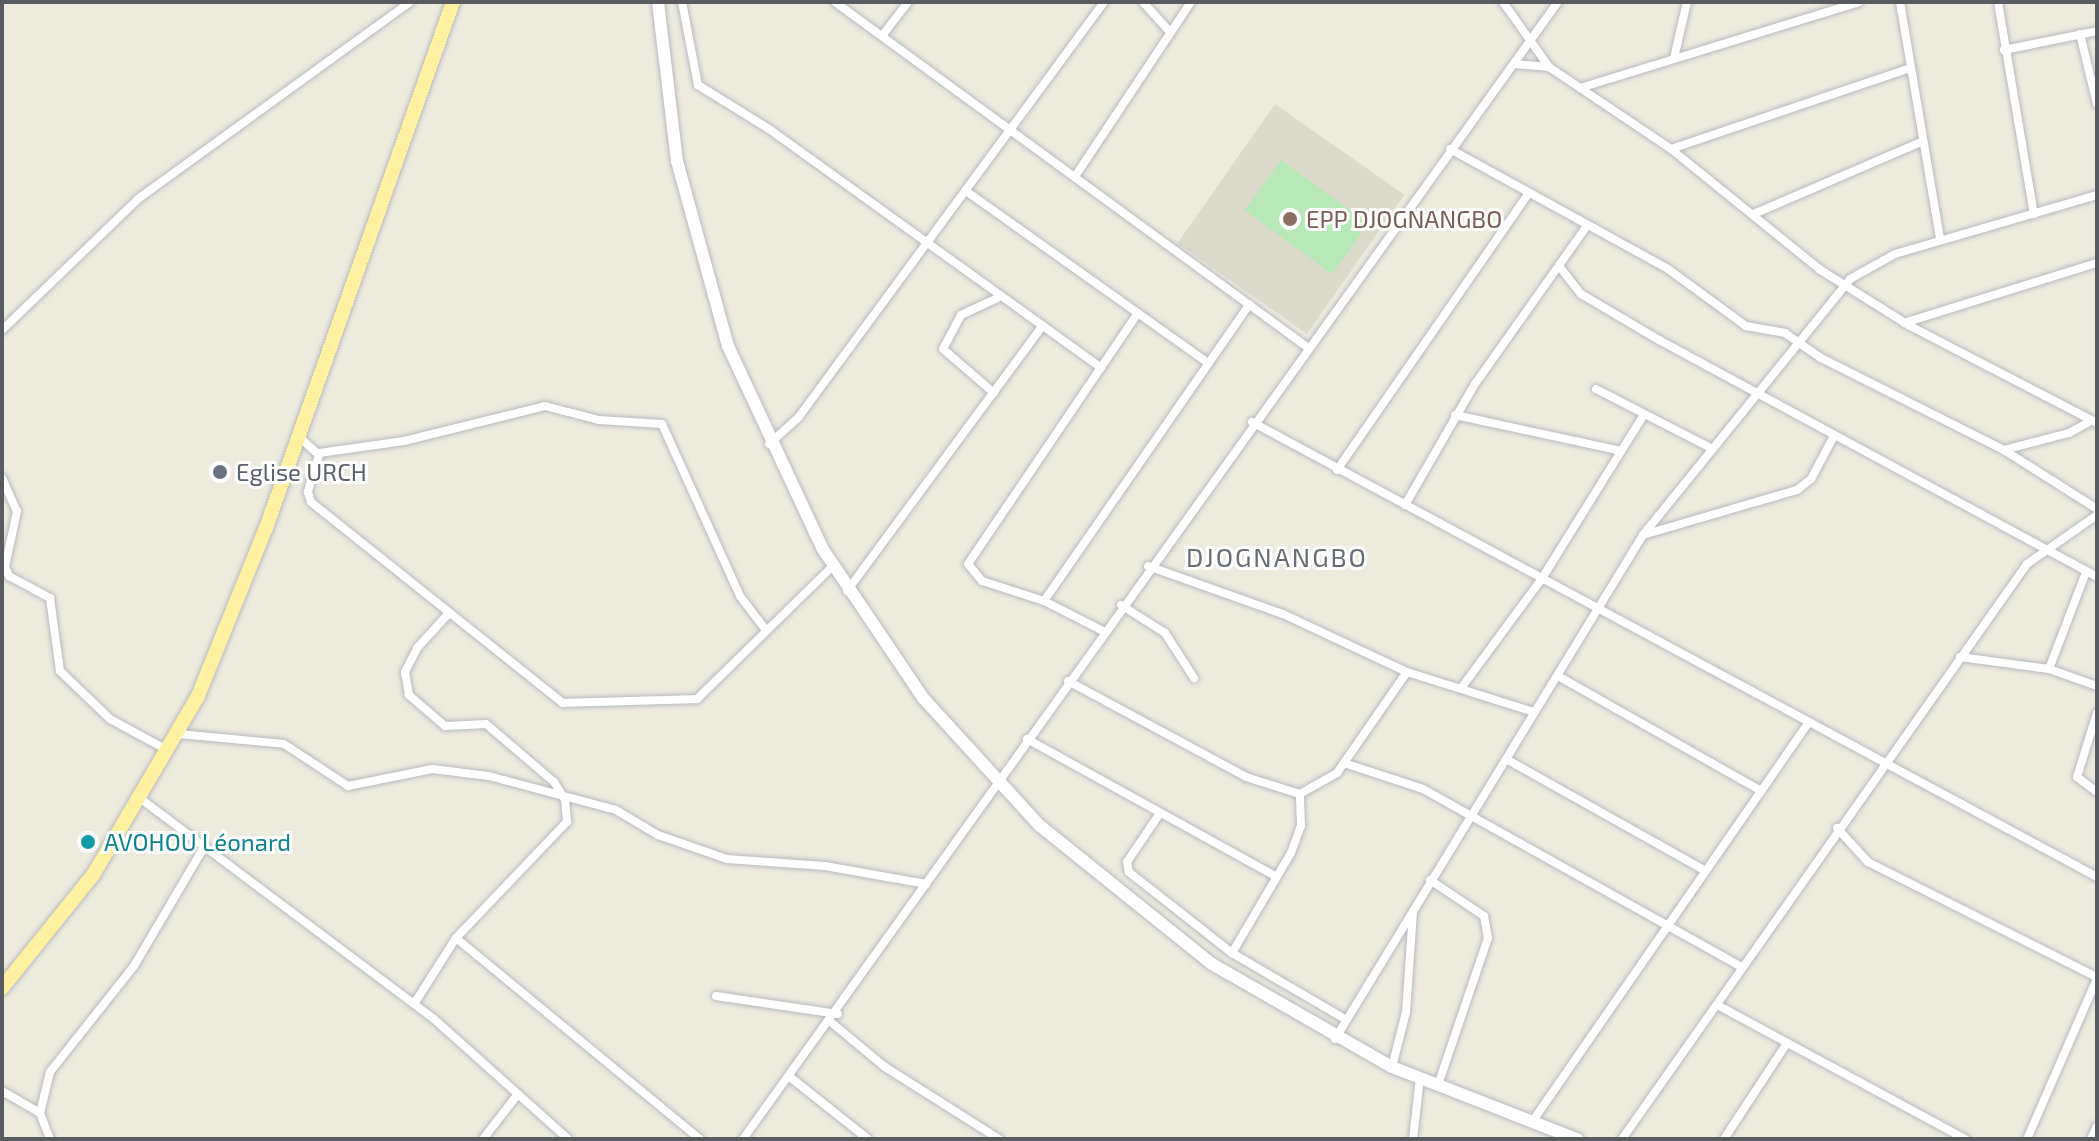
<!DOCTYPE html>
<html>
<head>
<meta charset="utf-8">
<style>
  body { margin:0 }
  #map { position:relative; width:2099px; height:1141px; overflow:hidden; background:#edeade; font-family:"Exo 2",sans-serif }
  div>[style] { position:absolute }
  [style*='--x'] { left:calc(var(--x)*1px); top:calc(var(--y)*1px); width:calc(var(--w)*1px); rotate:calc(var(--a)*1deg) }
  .education>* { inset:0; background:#dcd9cd; transform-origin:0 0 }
  .green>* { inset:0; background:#b7e8b8; transform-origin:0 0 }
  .roads { filter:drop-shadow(0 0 2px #b7babf) drop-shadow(0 0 2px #b7babf) }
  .minor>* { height:8px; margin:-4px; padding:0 4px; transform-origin:4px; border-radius:4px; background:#fff }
  .secondary>* { height:12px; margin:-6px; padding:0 6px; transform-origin:6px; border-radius:6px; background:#fff }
  .primary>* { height:14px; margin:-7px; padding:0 7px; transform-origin:7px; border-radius:7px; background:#fff1a1 }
  .dots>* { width:22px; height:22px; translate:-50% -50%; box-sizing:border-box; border:4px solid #fff; border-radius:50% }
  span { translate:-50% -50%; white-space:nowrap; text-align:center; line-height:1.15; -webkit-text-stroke:6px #fff; paint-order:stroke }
  .education-label { font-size:24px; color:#785e54 }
  .left { translate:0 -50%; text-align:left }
  .worship-label { font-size:24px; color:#5b616d }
  .culture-label { font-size:24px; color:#0d838f }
  .neighbourhood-label { font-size:26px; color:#686e74; letter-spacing:2px }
  .frame { position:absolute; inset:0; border:4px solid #585c61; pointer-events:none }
</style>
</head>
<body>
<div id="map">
  <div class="education">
    <i style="left:1275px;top:104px;width:158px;height:170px;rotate:35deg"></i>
  </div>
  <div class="green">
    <i style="left:1281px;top:160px;width:108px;height:62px;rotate:36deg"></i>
  </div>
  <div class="roads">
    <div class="minor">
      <i style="--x:682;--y:2;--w:85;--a:79.1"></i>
      <i style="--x:698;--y:85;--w:84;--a:31.8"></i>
      <i style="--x:769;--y:129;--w:409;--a:35.7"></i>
      <i style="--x:835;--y:2;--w:585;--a:36.16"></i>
      <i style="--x:1143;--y:2;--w:40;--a:48"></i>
      <i style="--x:1503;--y:2;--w:80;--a:54.7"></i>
      <i style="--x:1549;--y:67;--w:147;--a:33.9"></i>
      <i style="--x:1671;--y:149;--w:191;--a:39"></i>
      <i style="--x:1819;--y:269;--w:107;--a:32.1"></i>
      <i style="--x:1910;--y:326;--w:211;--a:27.4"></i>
      <i style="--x:1900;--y:2;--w:240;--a:80.4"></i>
      <i style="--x:1998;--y:2;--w:215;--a:80.4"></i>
      <i style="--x:2080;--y:34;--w:72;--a:76.3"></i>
      <i style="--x:882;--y:36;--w:43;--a:-52.6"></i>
      <i style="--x:2004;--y:50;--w:95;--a:-11.5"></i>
      <i style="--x:1674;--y:58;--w:57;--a:-76.9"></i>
      <i style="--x:1514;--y:64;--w:35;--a:5"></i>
      <i style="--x:1580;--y:88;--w:292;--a:-17.1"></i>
      <i style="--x:1450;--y:149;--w:249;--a:28.8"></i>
      <i style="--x:1668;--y:269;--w:97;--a:36.2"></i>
      <i style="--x:1746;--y:326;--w:40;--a:10"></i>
      <i style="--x:1785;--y:333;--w:44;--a:34.8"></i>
      <i style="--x:1821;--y:358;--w:205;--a:26.7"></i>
      <i style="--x:2004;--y:450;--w:110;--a:32.4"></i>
      <i style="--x:1671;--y:149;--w:252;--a:-18.7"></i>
      <i style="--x:1076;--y:175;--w:208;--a:-56.4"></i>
      <i style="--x:966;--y:191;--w:297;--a:35.4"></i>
      <i style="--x:1756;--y:213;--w:180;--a:-23.3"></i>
      <i style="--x:1559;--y:266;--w:36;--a:52"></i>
      <i style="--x:1581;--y:294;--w:91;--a:30.5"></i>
      <i style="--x:1659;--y:340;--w:498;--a:28.4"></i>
      <i style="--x:1904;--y:323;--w:202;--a:-17.3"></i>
      <i style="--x:2;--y:330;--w:189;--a:-43.9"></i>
      <i style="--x:138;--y:199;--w:336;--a:-35.9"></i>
      <i style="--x:1596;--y:389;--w:129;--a:27.2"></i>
      <i style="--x:994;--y:393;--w:67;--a:-139.2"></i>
      <i style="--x:943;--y:349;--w:38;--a:-62"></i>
      <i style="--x:961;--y:315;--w:40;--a:-25"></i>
      <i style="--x:1455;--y:415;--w:170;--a:12.2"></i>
      <i style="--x:1252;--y:422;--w:960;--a:28.3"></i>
      <i style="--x:299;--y:437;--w:27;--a:42"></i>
      <i style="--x:319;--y:455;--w:39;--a:107"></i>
      <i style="--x:308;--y:492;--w:10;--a:73"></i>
      <i style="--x:311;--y:502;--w:322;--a:38.6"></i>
      <i style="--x:563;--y:703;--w:134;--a:-1.7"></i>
      <i style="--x:697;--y:699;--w:190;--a:-44.4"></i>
      <i style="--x:769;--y:444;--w:39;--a:-42"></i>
      <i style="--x:798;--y:418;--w:516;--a:-53.66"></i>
      <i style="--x:2004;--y:450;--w:67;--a:-14.7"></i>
      <i style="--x:2069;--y:433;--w:25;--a:-29"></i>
      <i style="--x:319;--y:453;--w:86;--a:-8"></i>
      <i style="--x:404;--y:441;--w:145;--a:-13.9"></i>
      <i style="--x:545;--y:406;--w:56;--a:14.5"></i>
      <i style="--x:599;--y:420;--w:63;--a:3.6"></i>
      <i style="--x:662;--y:424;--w:189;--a:65.6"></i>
      <i style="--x:740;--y:596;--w:41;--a:52.9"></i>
      <i style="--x:1337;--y:470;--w:336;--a:-55.3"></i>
      <i style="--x:2;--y:478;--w:36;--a:66"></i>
      <i style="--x:17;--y:511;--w:57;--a:102.1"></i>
      <i style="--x:5;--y:567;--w:10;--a:66"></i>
      <i style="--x:9;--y:576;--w:47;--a:28.2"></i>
      <i style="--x:50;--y:598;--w:74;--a:82.2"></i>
      <i style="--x:60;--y:671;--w:69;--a:43.8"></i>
      <i style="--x:110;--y:719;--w:65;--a:28.5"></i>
      <i style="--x:1405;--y:505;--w:140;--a:-60"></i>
      <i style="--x:1475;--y:384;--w:192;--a:-54.7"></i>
      <i style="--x:1643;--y:535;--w:160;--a:-16.3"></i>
      <i style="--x:1797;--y:490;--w:18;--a:-38"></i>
      <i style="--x:1811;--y:479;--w:49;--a:-61.9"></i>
      <i style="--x:1148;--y:566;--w:143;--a:19.6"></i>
      <i style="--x:1283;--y:614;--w:137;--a:25.1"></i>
      <i style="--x:1407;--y:672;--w:133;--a:17.5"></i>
      <i style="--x:847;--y:591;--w:327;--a:-53.6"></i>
      <i style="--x:1044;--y:601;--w:361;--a:-55.3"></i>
      <i style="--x:1121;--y:605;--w:52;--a:32.5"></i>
      <i style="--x:1165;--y:633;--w:54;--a:57.2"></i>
      <i style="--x:1103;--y:631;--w:66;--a:-153"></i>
      <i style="--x:1044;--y:601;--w:65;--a:-162.1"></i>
      <i style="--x:982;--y:581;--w:22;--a:-129"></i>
      <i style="--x:968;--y:564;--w:303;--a:-55.9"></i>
      <i style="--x:1960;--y:657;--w:90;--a:7.7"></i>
      <i style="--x:2049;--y:669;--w:51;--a:19.5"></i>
      <i style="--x:2049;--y:669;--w:104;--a:-69.1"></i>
      <i style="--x:1558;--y:676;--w:230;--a:29.5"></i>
      <i style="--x:1068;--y:681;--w:202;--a:28.3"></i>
      <i style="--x:1246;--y:777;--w:57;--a:17.5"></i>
      <i style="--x:1300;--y:794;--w:43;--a:-29.6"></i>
      <i style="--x:1337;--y:773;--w:123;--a:-55.3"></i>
      <i style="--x:1462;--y:687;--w:133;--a:-53.6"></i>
      <i style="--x:1541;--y:580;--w:193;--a:-58.1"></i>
      <i style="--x:2097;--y:713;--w:67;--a:107.4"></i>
      <i style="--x:2077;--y:777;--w:25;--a:37"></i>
      <i style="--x:179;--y:734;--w:105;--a:5.4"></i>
      <i style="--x:284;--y:744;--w:77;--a:33.3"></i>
      <i style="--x:348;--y:786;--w:86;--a:-11.4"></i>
      <i style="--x:432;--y:769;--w:57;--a:7"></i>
      <i style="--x:489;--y:776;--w:131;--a:15"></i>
      <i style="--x:616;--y:810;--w:49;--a:30.8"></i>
      <i style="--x:658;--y:835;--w:73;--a:19.2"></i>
      <i style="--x:727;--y:859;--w:98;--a:4.1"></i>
      <i style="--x:825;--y:866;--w:103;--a:10.1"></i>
      <i style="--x:1027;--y:739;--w:283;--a:28.9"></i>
      <i style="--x:1506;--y:759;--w:225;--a:29.3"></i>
      <i style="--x:1344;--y:763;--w:83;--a:18.2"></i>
      <i style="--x:1423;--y:789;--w:364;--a:29.2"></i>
      <i style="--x:141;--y:799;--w:366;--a:36.9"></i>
      <i style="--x:434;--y:1019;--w:180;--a:41.8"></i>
      <i style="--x:1160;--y:813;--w:59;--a:124"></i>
      <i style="--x:1127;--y:862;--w:10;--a:79"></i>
      <i style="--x:1129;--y:872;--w:131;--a:38.2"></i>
      <i style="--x:1232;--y:953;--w:131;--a:30.3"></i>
      <i style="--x:1837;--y:828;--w:46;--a:47.6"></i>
      <i style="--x:1868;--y:862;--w:256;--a:26.7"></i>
      <i style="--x:1430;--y:880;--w:65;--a:33.7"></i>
      <i style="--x:1484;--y:916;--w:22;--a:80"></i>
      <i style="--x:1488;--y:938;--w:155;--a:108.8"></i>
      <i style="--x:456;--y:938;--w:316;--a:39.5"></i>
      <i style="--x:1232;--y:953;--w:116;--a:-59.5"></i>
      <i style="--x:1291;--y:853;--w:29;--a:-70"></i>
      <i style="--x:1301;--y:826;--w:32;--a:-92"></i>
      <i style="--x:716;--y:996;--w:123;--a:8.4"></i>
      <i style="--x:414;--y:1004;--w:78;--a:-57.5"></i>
      <i style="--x:456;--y:938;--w:161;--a:-46.3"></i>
      <i style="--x:567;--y:822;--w:22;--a:-95"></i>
      <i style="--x:565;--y:800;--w:21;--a:-121"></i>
      <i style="--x:554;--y:782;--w:89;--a:-139.5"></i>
      <i style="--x:486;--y:724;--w:41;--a:177.2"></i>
      <i style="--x:445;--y:726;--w:48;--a:-139.3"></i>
      <i style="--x:409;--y:695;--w:23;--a:-100"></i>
      <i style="--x:405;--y:672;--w:28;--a:-63"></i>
      <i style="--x:418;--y:647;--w:46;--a:-47.6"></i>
      <i style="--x:1719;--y:1006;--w:280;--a:28.4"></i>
      <i style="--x:832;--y:1023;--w:69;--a:39.7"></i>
      <i style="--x:885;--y:1067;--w:135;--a:32.3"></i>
      <i style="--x:1335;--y:1039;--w:591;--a:-58.57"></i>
      <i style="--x:1643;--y:535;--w:329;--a:-51"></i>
      <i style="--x:1850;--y:279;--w:51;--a:-29.1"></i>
      <i style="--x:1895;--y:254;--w:210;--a:-16.3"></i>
      <i style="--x:1392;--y:1067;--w:57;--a:-75.7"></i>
      <i style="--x:1406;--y:1012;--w:101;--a:-86"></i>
      <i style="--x:790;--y:1077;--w:100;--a:38.5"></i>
      <i style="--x:2;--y:1091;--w:44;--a:30.1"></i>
      <i style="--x:1532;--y:1122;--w:485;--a:-55.3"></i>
      <i style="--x:50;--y:1139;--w:28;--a:-111"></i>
      <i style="--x:40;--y:1113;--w:42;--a:-76.3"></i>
      <i style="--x:50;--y:1072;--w:135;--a:-51.6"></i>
      <i style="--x:134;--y:966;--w:138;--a:-59.5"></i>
      <i style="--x:483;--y:1139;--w:57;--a:-52.1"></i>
      <i style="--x:743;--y:1139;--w:1399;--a:-54.37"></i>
      <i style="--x:1413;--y:1139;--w:61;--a:-83.5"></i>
      <i style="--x:1622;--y:1139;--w:703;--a:-54.84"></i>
      <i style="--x:2027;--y:564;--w:85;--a:-35"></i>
      <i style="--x:1724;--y:1139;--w:115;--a:-56.7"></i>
      <i style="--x:2027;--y:1139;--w:175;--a:-66.4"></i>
      <i style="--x:2091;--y:1139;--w:14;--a:-65"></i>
    </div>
    <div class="secondary">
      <i style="--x:658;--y:2;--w:160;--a:83.2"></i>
      <i style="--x:677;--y:161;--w:192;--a:74.6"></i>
      <i style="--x:728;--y:346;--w:223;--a:65"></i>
      <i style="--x:822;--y:548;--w:182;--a:56"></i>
      <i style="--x:924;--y:699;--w:171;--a:47.6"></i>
      <i style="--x:1039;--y:825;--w:222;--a:38.8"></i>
      <i style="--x:1212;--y:964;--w:207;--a:29.8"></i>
      <i style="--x:1392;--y:1067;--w:199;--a:21.3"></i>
    </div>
    <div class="primary">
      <i style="--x:2;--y:988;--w:145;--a:-51.2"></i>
      <i style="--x:93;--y:875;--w:208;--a:-59.6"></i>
      <i style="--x:198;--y:696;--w:181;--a:-68"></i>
      <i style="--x:266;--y:528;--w:558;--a:-70.43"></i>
    </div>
  </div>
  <div class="dots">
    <i style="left:1290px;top:219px;background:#8d6e63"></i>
    <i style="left:220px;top:472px;background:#6b7280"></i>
    <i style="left:88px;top:842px;background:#0f9aa8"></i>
  </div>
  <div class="education-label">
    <span class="left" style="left:1306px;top:219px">EPP DJOGNANGBO</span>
  </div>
  <div class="worship-label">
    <span class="left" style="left:236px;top:472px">Eglise URCH</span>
  </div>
  <div class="culture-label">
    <span class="left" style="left:104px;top:842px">AVOHOU Léonard</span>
  </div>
  <div class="neighbourhood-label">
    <span style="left:1277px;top:557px">DJOGNANGBO</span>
  </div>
  <div class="frame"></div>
</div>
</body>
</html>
